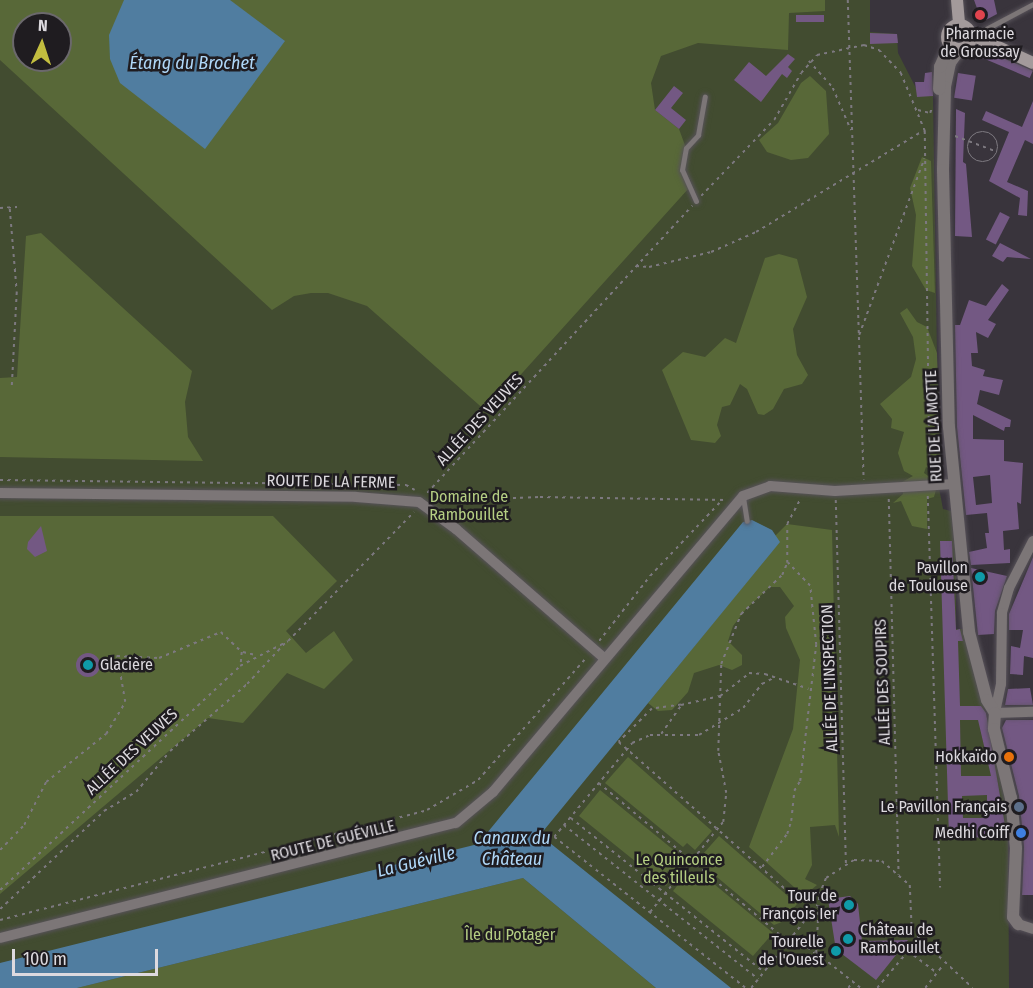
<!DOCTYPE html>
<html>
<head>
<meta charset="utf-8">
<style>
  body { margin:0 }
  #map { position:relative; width:1033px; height:988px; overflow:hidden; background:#39343c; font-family:"Fira Sans Condensed",sans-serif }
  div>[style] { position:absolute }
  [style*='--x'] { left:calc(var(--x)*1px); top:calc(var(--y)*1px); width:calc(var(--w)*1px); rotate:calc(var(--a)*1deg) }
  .green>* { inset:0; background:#424c30 }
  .forest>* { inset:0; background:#586838 }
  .water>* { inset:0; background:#507da0 }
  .building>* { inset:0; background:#735883; transform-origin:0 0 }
  .round { border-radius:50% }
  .path>* { height:1.5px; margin-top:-0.75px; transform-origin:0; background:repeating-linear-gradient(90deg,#7d7980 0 3px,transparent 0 7.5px) }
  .path>.ring { margin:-0.75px; padding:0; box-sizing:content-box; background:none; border:1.5px solid #7d7980; border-radius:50% }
  .roads { filter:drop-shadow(0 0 2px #575259) drop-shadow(0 0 2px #575259) }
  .service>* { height:5px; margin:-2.5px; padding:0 2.5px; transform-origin:2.5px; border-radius:2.5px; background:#7c7677 }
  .minor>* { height:10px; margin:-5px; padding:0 5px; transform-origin:5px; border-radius:5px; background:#7c7677 }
  .tertiary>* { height:12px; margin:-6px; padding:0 6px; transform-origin:6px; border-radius:6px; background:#7c7677 }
  .secondary>* { height:12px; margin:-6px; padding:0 6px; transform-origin:6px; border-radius:6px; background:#a39a9b }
  .secondary>.ring { margin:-6px; padding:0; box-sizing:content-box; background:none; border:12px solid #a39a9b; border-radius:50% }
  .dots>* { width:16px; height:16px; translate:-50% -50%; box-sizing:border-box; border:3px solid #1f1c20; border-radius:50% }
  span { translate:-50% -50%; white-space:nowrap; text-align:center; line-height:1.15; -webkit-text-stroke:5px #1f1c20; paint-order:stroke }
  .poi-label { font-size:16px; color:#dddadf }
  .right { translate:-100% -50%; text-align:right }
  .left { translate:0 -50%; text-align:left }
  .street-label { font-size:16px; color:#dddadf }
  .park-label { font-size:16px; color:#b5cf83 }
  .water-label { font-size:18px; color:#afd7f8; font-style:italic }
  .north { position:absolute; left:12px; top:12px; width:60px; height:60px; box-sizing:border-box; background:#1f1c20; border:2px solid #6b686c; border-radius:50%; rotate:3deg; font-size:16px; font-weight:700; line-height:24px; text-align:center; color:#dddadf }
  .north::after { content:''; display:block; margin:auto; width:21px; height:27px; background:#c2bd3f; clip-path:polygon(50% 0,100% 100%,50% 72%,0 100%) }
  .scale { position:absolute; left:12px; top:949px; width:146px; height:27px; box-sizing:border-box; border:3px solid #dddadf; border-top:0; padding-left:8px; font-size:18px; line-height:21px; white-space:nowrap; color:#dddadf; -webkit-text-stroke:4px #1f1c20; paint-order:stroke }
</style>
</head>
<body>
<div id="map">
  <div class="green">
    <i style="clip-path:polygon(evenodd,0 0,870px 0,870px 32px,897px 34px,898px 53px,917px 90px,933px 96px,939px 488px,943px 509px,951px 511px,956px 559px,956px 629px,964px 629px,1008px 801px,1009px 988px,0 988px,0 0,24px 24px,60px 24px,60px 60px,24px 60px,24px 24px)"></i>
  </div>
  <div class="forest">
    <i style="clip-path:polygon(evenodd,0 0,825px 0,825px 11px,789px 13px,788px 50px,698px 43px,661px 56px,651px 83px,655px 110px,679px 129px,686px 148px,682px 170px,689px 188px,487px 412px,367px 306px,328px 293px,311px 293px,294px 296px,272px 310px,0 60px,0 0,24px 24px,60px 24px,60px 60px,24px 60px,24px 24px)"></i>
    <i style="clip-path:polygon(810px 76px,826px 91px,829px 134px,808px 158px,791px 160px,767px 152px,759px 140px,778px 123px,801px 83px)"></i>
    <i style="clip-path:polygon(922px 157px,931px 161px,935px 293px,926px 290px,912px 266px,916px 215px,910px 188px)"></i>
    <i style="clip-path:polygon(41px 233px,192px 371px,185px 402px,188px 437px,203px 461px,0 457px,0 378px,17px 377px,26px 236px)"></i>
    <i style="clip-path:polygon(779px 254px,797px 259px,807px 297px,793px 329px,797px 355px,808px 375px,802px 384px,784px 389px,773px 409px,764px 415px,758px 414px,747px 389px,740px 384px,730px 405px,722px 407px,717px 425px,721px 436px,715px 443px,691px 440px,662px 370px,683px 352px,705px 357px,725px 338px,736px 343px,765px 258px)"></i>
    <i style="clip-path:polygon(907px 308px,917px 322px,927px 327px,937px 353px,941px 477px,926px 467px,924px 473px,935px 481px,936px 490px,934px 497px,927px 499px,927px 529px,912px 526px,901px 501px,893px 503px,903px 494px,902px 482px,913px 476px,904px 471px,898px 453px,904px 432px,891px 428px,892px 419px,880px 404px,911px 377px,916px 359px,913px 337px,900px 313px)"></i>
    <i style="clip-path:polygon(0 516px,273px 516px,337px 581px,286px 631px,306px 653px,334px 631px,353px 660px,324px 689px,287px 673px,243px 723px,208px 718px,0 894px)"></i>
    <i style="clip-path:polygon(787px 524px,832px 530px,839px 837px,835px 825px,810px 827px,812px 865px,805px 879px,817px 885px,804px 896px,749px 847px,793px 729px,800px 660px,786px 628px,785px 617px,794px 606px,780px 587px,770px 587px,746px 609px,733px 626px,728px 641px,742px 655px,742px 665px,732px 670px,719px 665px,694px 673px,688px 692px,672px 710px,658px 711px,648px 703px,779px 542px,775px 536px)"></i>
    <i style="clip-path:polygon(628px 757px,712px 831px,695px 850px,687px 843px,683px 847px,605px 783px)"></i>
    <i style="clip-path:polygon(600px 790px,676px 852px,673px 860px,681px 867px,666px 886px,579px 816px)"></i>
    <i style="clip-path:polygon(719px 836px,797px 904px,782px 922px,774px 925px,705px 867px,710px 862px,702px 855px)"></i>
    <i style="clip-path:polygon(688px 872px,697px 879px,702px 874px,773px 933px,753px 956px,673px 891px)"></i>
    <i style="clip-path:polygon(523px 878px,656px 988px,77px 988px)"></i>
  </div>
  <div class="water">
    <i style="clip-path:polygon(124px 0,230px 0,285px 41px,205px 149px,120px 83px,110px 59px,109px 35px)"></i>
    <i style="clip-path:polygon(752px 520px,772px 530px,780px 542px,540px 835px,731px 988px,656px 988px,523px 878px,77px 988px,0 988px,0 963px,478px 844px,743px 522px)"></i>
  </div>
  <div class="building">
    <i style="clip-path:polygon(974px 0,994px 0,997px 14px,982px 22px)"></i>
    <i style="left:824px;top:15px;width:7px;height:28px;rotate:90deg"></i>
    <i style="clip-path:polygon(870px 33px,897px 34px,898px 43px,870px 44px)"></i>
    <i style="left:984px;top:50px;width:53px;height:8px;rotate:23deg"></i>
    <i style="clip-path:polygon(788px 54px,795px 59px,788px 67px,792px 71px,787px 78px,782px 74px,761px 102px,734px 80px,749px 62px,766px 76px)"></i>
    <i style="clip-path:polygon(932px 72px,933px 96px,917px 97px,915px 82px,924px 82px,925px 73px)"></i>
    <i style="left:958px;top:73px;width:18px;height:25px;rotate:9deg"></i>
    <i style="clip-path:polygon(674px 86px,683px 93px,671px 108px,686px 120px,679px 129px,655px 110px)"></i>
    <i style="clip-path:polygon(1033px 101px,1033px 144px,1025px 140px,1007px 182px,1028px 191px,1027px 216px,1018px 215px,1020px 198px,989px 181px,1009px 132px,982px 120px,986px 111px,1022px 127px)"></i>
    <i style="clip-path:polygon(956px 109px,965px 113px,963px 162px,966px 164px,972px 237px,955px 236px)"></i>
    <i style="left:1000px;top:212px;width:11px;height:31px;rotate:27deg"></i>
    <i style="clip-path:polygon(1000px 243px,1031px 259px,1007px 257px,1003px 262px,992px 256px)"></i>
    <i style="clip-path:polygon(evenodd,1002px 284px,1009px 290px,988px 320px,996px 324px,988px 338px,976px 332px,978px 353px,971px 353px,972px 366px,985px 370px,983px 376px,1003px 380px,999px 395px,980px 390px,977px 404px,1011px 420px,1010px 427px,1005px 427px,1004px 431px,973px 415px,973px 439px,1004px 440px,1004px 461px,1023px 463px,1021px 504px,1017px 502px,1019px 529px,1003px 531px,1004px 550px,1010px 549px,1010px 563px,971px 565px,969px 552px,987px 548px,985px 533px,989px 533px,987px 513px,966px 515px,957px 427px,955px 325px,960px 325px,969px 300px,986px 306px,1002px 284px,990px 475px,992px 503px,976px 505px,973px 477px,990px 475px)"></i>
    <i style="clip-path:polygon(41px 526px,47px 551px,35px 557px,27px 549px,28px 542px)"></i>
    <i style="clip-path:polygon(evenodd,940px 541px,952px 541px,956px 630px,960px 629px,963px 641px,958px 641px,960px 706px,981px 706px,986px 713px,1007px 837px,949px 838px,940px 541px,960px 720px,978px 720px,991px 776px,961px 776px,960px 720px,940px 541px,987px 795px,987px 818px,963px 818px,962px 796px,987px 795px)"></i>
    <i style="clip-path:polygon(1033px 557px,1033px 658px,1024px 656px,1023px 675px,1010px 674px,1011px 646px,1020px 648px,1023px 630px,1009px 630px,1009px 614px)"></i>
    <i style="clip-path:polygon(971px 568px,1007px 576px,995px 611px,994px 634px,978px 635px)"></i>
    <i class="round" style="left:76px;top:653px;width:24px;height:24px"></i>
    <i style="clip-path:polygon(1030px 688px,1033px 705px,1005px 705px,1008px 689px)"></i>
    <i style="clip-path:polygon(1006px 720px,1033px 720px,1033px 895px,1022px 895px,1024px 847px,1019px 796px,1002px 728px)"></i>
    <i style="clip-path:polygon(850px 896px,858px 904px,862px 941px,908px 940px,876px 980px,842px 954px,831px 953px,835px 944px,828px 899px)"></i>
  </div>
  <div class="path">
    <i style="--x:848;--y:0;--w:480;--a:88.1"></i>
    <i style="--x:809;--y:61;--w:36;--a:48"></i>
    <i style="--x:833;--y:88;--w:46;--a:66.8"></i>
    <i style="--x:918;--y:110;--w:12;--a:14"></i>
    <i style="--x:930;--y:113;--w:6;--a:-72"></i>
    <i class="ring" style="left:968px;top:132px;width:28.5px;height:28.5px"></i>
    <i style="--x:955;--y:136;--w:43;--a:20.6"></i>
    <i style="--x:701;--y:196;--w:105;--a:-46.2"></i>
    <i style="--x:774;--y:120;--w:54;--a:-60.1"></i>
    <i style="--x:801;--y:73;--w:24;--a:-48"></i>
    <i style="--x:817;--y:55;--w:48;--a:-12"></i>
    <i style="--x:864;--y:45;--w:16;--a:18"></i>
    <i style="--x:879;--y:50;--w:32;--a:46"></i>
    <i style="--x:901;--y:73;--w:63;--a:67.5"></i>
    <i style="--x:925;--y:131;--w:345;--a:89.2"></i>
    <i style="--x:0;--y:208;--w:17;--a:-3"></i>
    <i style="--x:10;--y:209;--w:83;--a:85.2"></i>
    <i style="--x:17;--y:292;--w:95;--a:93"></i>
    <i style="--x:636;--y:266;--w:13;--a:4"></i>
    <i style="--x:649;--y:267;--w:64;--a:-13.6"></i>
    <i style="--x:711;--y:252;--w:49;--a:-24"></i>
    <i style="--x:756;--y:232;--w:195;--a:-31.2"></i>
    <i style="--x:859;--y:335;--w:188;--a:-69.7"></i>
    <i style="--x:0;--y:480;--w:406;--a:0.7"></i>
    <i style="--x:406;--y:485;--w:10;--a:29"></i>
    <i style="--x:427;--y:493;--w:391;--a:-47.3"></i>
    <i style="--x:928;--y:496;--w:392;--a:88.2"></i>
    <i style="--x:889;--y:499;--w:376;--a:88.5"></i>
    <i style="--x:836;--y:500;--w:365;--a:88.4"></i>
    <i style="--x:438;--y:501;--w:102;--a:-2.2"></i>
    <i style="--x:540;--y:497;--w:186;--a:0.9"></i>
    <i style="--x:599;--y:641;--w:83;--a:-51.9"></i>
    <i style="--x:650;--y:576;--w:105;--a:-46.5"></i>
    <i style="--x:243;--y:652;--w:13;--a:13"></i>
    <i style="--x:681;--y:705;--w:29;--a:172"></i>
    <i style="--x:652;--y:709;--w:47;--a:135"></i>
    <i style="--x:619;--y:742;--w:264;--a:41.5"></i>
    <i style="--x:661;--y:734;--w:35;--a:-55"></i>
    <i style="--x:681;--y:705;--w:40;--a:-13"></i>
    <i style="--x:720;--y:696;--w:37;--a:-38"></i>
    <i style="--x:749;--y:673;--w:16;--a:4"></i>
    <i style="--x:765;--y:674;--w:46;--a:18.8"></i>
    <i style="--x:599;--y:783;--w:246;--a:40"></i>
    <i style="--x:787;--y:941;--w:15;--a:8"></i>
    <i style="--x:802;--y:943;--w:16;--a:38"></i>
    <i style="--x:571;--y:818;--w:247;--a:38.6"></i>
    <i style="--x:564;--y:825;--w:248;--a:38.4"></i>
    <i style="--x:0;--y:850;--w:35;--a:-46"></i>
    <i style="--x:24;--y:825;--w:48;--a:-62.9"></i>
    <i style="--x:46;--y:782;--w:77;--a:-38.7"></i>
    <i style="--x:106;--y:734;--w:37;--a:-59"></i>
    <i style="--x:125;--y:702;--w:47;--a:-99.9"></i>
    <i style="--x:117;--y:656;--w:42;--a:2.7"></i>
    <i style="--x:159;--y:658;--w:67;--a:-22.8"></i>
    <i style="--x:221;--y:632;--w:29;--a:44"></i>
    <i style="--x:242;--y:652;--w:12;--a:95"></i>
    <i style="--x:762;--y:867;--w:41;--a:-52.9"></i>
    <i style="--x:787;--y:834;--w:14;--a:-73"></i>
    <i style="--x:791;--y:821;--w:30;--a:-84"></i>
    <i style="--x:794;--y:791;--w:12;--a:-59"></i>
    <i style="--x:800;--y:781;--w:137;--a:-83.3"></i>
    <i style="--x:816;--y:645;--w:59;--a:-95.8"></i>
    <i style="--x:810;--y:586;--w:32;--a:-134"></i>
    <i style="--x:0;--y:890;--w:328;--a:-43"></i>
    <i style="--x:240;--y:666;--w:54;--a:-27.5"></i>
    <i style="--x:288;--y:641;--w:180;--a:-45.7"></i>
    <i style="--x:0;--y:909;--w:143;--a:-43.3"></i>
    <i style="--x:104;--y:811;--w:37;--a:-31"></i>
    <i style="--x:136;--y:792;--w:53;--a:-50.3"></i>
    <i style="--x:170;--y:751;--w:102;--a:-41"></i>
    <i style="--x:247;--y:684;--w:56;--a:-47.2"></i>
    <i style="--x:650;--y:912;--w:116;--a:-51"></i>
    <i style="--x:723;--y:822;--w:29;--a:-84"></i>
    <i style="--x:726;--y:793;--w:43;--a:-100.8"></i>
    <i style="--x:718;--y:751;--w:87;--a:-88"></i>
    <i style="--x:721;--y:664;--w:54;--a:-68.2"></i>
    <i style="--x:741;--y:614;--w:57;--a:-43.6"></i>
    <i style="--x:782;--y:575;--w:13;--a:-67"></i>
    <i style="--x:787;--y:563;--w:39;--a:-90"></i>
    <i style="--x:787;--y:524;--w:27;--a:-62"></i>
    <i style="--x:0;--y:920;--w:441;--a:-14.4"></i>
    <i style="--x:427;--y:810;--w:59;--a:-30.5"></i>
    <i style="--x:478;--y:780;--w:164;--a:-48.5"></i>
    <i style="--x:745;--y:988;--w:243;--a:-141.7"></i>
    <i style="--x:554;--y:837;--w:122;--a:-50.3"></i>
    <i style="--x:632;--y:743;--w:20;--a:-24"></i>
    <i style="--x:650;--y:735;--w:49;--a:0"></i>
    <i style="--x:699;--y:735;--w:52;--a:-31.5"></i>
    <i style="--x:743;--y:708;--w:31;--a:-52"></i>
    <i style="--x:762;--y:684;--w:15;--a:-28"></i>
    <i style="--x:751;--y:988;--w:106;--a:-51.5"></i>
    <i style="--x:848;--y:988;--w:6;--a:-51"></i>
    <i style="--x:860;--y:988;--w:56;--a:-141.5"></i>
    <i style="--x:816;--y:953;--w:58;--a:-87"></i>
    <i style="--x:819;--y:895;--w:18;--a:-68"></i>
    <i style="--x:826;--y:878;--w:33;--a:-33"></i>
    <i style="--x:854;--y:860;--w:28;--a:2"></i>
    <i style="--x:882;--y:861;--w:37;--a:41"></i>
    <i style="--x:910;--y:885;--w:46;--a:87.5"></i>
    <i style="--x:912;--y:931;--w:83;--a:43.1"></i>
    <i style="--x:877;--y:988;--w:48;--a:-50"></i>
    <i style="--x:908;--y:951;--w:36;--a:37"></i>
    <i style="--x:925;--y:988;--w:29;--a:-52"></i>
  </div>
  <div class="roads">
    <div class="service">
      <i style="--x:982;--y:36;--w:8;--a:-60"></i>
      <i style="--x:986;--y:29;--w:53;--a:-28"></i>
      <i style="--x:696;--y:201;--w:34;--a:-114"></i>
      <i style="--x:682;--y:170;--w:22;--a:-80"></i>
      <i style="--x:686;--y:148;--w:18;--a:-47"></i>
      <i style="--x:698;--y:135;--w:39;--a:-80"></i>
      <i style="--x:743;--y:497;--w:24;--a:81"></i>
    </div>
    <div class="minor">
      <i style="--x:0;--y:493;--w:356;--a:0.6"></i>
      <i style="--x:356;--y:497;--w:63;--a:4.5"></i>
      <i style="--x:419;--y:502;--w:46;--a:36.1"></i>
      <i style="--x:456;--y:529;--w:196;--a:41.1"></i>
      <i style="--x:1033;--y:541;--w:53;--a:117.1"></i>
      <i style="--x:1009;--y:588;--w:26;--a:106"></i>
      <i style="--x:1002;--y:613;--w:71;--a:90.8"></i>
      <i style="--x:1001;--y:684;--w:30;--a:102"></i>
      <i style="--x:995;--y:713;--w:38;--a:-2"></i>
      <i style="--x:1018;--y:924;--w:16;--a:18"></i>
      <i style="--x:0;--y:938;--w:470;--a:-14.2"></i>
      <i style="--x:456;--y:823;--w:48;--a:-40"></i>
      <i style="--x:493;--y:792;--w:387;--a:-49.8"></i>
      <i style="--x:743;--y:496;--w:29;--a:-20"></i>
      <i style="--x:770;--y:486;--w:65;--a:4.4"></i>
      <i style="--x:835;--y:491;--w:119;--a:-3.4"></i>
    </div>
    <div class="tertiary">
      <i style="--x:960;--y:49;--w:17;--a:126"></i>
      <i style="--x:950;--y:63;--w:25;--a:102"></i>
      <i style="--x:945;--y:87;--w:83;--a:91.4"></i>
      <i style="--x:943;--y:170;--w:257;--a:88.7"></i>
      <i style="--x:949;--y:427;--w:206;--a:84.4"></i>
      <i style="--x:969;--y:632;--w:70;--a:75.2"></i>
      <i style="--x:987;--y:700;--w:15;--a:58"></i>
      <i style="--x:995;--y:713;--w:16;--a:94"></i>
      <i style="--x:994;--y:729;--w:71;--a:76.2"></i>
      <i style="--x:1011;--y:798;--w:50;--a:84.3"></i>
      <i style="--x:1016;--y:848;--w:69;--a:92.5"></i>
      <i style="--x:1013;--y:917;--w:9;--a:54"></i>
      <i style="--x:939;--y:89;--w:22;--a:-87"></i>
      <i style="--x:940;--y:67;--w:24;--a:-66"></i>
    </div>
    <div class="secondary">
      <i style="--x:957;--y:0;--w:24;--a:85"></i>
      <i class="ring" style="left:947px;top:25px;width:12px;height:12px"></i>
      <i style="--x:972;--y:35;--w:67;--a:24.7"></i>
    </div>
  </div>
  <div class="dots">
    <i style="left:980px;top:15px;background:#e0444e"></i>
    <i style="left:980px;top:577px;background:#0f9aa8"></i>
    <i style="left:88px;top:665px;background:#0f9aa8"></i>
    <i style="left:1009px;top:757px;background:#e8710a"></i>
    <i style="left:1019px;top:807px;background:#5c6f8a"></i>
    <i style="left:1021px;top:833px;background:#3f7fe0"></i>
    <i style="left:849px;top:905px;background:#0f9aa8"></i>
    <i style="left:848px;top:939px;background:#0f9aa8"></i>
    <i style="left:836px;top:951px;background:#0f9aa8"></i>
  </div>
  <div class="poi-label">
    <span style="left:980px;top:43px">Pharmacie<br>de Groussay</span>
    <span class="right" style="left:968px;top:577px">Pavillon<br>de Toulouse</span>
    <span class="left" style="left:100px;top:665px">Glacière</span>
    <span class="right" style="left:997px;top:757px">Hokkaïdo</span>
    <span class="right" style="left:1007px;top:807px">Le Pavillon Français</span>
    <span class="right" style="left:1009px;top:833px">Medhi Coiff</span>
    <span class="right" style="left:837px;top:905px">Tour de<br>François Ier</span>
    <span class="left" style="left:860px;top:939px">Château de<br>Rambouillet</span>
    <span class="right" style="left:824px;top:951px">Tourelle<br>de l'Ouest</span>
  </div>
  <div class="street-label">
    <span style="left:480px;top:420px;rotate:-47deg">ALLÉE DES VEUVES</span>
    <span style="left:934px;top:426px;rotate:-93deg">RUE DE LA MOTTE</span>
    <span style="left:331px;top:482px;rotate:1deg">ROUTE DE LA FERME</span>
    <span style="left:830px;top:678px;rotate:-92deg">ALLÉE DE L'INSPECTION</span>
    <span style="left:883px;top:682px;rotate:-92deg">ALLÉE DES SOUPIRS</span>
    <span style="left:132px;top:752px;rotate:-43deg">ALLÉE DES VEUVES</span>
    <span style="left:333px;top:841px;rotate:-14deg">ROUTE DE GUÉVILLE</span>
  </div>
  <div class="park-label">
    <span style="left:469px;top:506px">Domaine de<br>Rambouillet</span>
    <span style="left:679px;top:869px">Le Quinconce<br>des tilleuls</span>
    <span style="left:510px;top:935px">Île du Potager</span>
  </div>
  <div class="water-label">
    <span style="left:192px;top:63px">Étang du Brochet</span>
    <span style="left:512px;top:849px">Canaux du<br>Château</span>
    <span style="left:416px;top:862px;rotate:-14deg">La Guéville</span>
  </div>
  <div class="north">N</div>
  <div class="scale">100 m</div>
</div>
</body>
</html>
